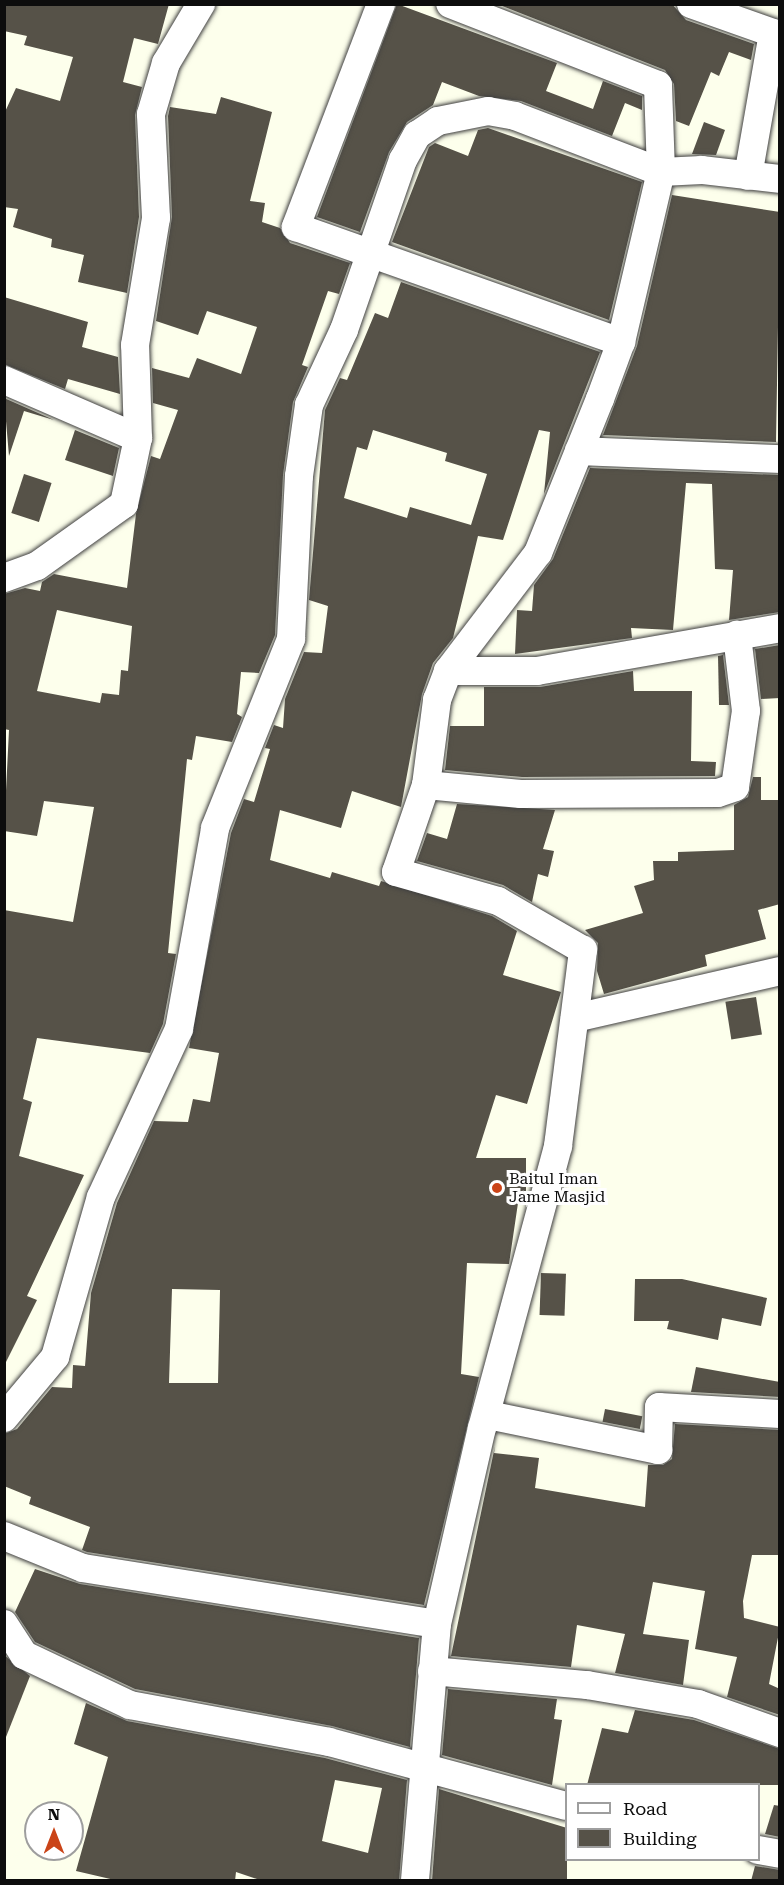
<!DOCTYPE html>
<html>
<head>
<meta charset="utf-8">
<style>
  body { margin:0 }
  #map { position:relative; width:784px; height:1885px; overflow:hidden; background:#fdffec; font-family:"Roboto Serif",serif }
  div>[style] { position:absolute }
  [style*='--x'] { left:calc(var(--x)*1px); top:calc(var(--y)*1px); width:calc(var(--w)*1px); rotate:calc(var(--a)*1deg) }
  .building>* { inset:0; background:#565248; transform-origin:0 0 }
  .roads { filter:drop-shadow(0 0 2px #404040) drop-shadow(0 0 2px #404040) }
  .minor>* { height:28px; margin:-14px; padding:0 14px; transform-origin:14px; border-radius:14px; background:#fff }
  .dots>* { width:16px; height:16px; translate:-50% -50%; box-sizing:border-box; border:3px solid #fff; border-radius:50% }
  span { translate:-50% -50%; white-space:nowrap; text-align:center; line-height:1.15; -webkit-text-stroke:6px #fff; paint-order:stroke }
  .poi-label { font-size:16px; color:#0d0d0d }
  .left { translate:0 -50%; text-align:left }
  .frame { position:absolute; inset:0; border:6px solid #0d0d0d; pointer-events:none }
  .legend { position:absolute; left:565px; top:1783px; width:195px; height:78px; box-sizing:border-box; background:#fff; border:2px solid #9e9e9e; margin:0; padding:8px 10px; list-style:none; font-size:18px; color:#0d0d0d }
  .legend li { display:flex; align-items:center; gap:12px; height:30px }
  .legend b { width:30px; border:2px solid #9e9e9e }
  .north { position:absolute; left:24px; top:1801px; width:60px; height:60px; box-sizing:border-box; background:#fff; border:2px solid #9e9e9e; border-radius:50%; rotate:0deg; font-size:16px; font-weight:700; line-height:24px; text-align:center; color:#0d0d0d }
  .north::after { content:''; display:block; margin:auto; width:21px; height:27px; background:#ca4418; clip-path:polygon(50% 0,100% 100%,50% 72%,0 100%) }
</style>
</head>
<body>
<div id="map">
  <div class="building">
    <i style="clip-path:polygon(4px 4px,169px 4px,158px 44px,134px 38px,123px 82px,142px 87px,135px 115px,139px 217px,127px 293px,78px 282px,84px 255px,51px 247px,52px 239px,13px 227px,18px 209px,4px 207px,4px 114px,16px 88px,60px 101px,73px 57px,24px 45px,27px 36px,4px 31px)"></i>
    <i style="clip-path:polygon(397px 4px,557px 63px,546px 91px,593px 109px,603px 81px,642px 96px,642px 110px,625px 103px,612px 136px,521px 101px,479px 96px,442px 82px,433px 105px,407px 122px,389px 152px,360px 232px,317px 217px)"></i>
    <i style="clip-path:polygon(497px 4px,672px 4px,686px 20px,754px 44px,751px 60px,729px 52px,719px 76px,711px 72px,689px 126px,676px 121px,674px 84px,665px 70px)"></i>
    <i style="clip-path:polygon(evenodd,221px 97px,272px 112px,250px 201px,265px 203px,262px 222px,280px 228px,290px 243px,350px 263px,339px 294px,328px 291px,302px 365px,308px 367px,293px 402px,283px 475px,275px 635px,259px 673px,241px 672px,237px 714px,242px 717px,232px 742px,196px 736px,192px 760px,187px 759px,168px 953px,176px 954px,163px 1024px,150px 1053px,37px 1038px,23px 1099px,32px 1102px,19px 1156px,84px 1175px,27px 1296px,37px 1300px,4px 1366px,4px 910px,73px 922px,94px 807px,44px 801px,37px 836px,4px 831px,9px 730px,4px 729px,4px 594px,25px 588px,40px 591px,42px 582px,54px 574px,127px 588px,136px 514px,151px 456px,160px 459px,178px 410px,153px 403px,152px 368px,189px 378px,197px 358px,241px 374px,257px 327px,207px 311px,198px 335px,156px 321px,172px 217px,168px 116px,170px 107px,216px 114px,221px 97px,57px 610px,132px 626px,128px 671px,121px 670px,119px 695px,102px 693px,100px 703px,37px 691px,57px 610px)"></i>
    <i style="clip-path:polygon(704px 122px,725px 130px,716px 155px,692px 154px)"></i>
    <i style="clip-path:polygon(488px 128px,642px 182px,609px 320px,392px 242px,429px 147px,435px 143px,468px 156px,478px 130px)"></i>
    <i style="clip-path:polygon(672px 195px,780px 212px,776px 442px,603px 435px,637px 346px)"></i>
    <i style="clip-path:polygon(evenodd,401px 282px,600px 352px,544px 494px,550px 432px,539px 430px,503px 540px,478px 536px,453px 638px,433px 663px,422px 694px,401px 807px,352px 791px,341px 828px,280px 810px,270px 860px,330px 878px,332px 872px,379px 886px,381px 881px,492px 916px,517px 931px,503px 975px,561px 992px,527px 1104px,496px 1095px,476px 1158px,526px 1158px,526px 1201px,518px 1203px,509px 1264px,467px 1263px,461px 1374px,479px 1377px,424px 1605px,87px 1552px,82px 1550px,90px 1527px,29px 1504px,31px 1497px,4px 1486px,4px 1434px,17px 1429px,52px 1387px,72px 1388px,73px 1365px,85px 1366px,91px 1293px,117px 1203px,154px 1121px,188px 1122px,193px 1099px,210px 1102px,219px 1053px,189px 1048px,231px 833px,244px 799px,254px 802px,270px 749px,265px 748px,274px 725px,283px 728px,285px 699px,304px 652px,322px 653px,328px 606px,309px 600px,325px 410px,340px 378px,347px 380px,375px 313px,388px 318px,401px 282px,373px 430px,447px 453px,445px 461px,487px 474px,471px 525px,410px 507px,407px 518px,344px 498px,357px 447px,367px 450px,373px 430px,401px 282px,172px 1289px,220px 1290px,218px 1383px,169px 1383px,172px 1289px)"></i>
    <i style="clip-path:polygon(4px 297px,88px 322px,82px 347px,118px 357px,120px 394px,68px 379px,65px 389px,4px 364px)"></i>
    <i style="clip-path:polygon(4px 398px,54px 420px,24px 411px,9px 456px)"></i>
    <i style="clip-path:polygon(75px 430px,119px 448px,113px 476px,65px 460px)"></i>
    <i style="clip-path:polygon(590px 468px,780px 475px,780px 612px,729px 620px,733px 570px,715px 569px,712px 484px,686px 483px,673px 630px,631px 628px,632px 638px,515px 654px,517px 610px,532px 611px,534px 585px,553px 559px)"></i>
    <i style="left:24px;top:474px;width:29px;height:41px;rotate:18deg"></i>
    <i style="clip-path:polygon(780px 645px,780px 698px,761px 699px,755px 649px)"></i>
    <i style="clip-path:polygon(723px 655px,729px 705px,719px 705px,718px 656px)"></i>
    <i style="clip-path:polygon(633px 671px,634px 691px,692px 691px,691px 761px,716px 762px,715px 776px,522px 777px,445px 770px,450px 726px,484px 726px,484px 687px,540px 687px)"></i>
    <i style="clip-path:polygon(753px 777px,761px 777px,761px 800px,780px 800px,780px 904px,758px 910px,766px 939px,705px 955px,707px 966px,604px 994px,597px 971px,598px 943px,585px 930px,643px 913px,634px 886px,654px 880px,653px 861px,678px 861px,678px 852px,734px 850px,734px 805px,748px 797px)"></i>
    <i style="clip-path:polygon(457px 804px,555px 810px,543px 849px,554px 851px,548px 877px,538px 874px,532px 902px,503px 885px,417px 861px,427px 833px,447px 839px)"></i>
    <i style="left:756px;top:997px;width:38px;height:31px;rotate:81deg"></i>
    <i style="left:541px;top:1273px;width:25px;height:42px;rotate:2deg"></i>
    <i style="clip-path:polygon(635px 1279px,682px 1279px,767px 1298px,761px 1326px,722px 1318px,718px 1340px,667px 1329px,669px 1321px,634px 1321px)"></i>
    <i style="clip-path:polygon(696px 1367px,780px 1382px,780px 1397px,691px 1392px)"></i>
    <i style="left:605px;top:1409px;width:38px;height:13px;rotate:11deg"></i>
    <i style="clip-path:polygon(675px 1424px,780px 1430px,780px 1555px,752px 1555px,743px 1601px,744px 1618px,780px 1627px,769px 1684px,780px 1689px,780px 1715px,727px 1697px,737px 1657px,695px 1649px,705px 1591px,653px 1582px,643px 1634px,689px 1640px,683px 1685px,615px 1673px,625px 1634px,577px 1625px,571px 1667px,451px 1656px,495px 1446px,494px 1453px,539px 1458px,535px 1488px,645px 1507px,648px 1465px,663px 1465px,672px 1459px)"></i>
    <i style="clip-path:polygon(35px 1569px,80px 1584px,419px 1638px,410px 1747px,332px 1726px,135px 1689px,35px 1642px,15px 1612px)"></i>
    <i style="clip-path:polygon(4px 1655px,30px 1676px,6px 1737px,4px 1736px)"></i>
    <i style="clip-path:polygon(448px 1689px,557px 1699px,554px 1719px,562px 1720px,552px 1785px,442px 1755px)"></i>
    <i style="clip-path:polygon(evenodd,86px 1703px,127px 1721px,325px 1758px,407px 1780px,399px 1881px,263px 1881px,236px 1872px,235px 1881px,119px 1881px,76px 1871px,108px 1757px,74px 1744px,86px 1703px,335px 1780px,382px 1788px,368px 1853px,322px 1841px,335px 1780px)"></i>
    <i style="clip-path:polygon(635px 1710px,694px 1720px,780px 1749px,780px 1785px,587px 1785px,602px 1728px,628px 1733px)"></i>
    <i style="clip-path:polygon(439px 1789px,567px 1828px,567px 1881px,432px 1881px)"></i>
    <i style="clip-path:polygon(774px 1805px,780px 1806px,780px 1837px,765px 1834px)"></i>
    <i style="clip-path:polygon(755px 1866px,780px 1870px,780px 1881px,751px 1881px)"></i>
  </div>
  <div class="roads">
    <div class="minor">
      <i style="--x:381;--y:4;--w:239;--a:110.9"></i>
      <i style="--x:296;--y:227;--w:345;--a:19.5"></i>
      <i style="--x:691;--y:4;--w:87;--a:19.5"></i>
      <i style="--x:773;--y:33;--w:145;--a:99.9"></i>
      <i style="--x:4;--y:380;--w:146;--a:23.4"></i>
      <i style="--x:579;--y:451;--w:201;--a:2.3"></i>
      <i style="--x:4;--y:578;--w:35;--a:-20"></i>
      <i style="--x:37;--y:566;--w:107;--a:-35.5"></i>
      <i style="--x:124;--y:504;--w:67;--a:-78"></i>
      <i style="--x:138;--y:438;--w:93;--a:-91.8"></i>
      <i style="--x:135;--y:345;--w:129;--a:-80.6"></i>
      <i style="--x:156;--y:218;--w:104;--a:-92.8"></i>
      <i style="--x:151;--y:114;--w:53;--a:-73.6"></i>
      <i style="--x:166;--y:63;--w:69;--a:-59.3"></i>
      <i style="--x:448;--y:671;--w:89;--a:0"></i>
      <i style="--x:537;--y:671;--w:247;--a:-10"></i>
      <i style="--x:426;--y:785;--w:95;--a:5.4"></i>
      <i style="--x:521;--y:794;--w:197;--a:-0.3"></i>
      <i style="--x:718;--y:793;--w:18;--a:-19"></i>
      <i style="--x:735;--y:787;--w:77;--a:-81.8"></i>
      <i style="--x:746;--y:711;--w:77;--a:-96.8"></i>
      <i style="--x:575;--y:1018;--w:210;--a:-12.9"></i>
      <i style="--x:488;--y:1415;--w:174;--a:11.6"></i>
      <i style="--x:658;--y:1450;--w:43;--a:-88.7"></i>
      <i style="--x:659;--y:1407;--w:121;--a:3.3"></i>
      <i style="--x:4;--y:1418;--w:80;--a:-50.1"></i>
      <i style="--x:55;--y:1357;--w:166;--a:-74"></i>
      <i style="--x:101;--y:1197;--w:185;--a:-65.1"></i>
      <i style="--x:179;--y:1029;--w:204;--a:-79.8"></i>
      <i style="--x:215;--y:828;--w:204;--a:-68.1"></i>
      <i style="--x:291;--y:639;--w:163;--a:-87.2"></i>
      <i style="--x:299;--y:476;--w:72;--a:-82"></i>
      <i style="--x:309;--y:405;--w:83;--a:-65"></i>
      <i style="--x:344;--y:330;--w:180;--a:-70.9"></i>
      <i style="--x:403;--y:160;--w:29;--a:-61"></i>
      <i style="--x:417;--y:135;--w:25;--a:-34"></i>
      <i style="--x:438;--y:121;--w:51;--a:-11.3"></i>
      <i style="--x:488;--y:111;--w:27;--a:10"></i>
      <i style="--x:515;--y:116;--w:156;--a:21"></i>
      <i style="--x:661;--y:172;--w:87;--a:-92"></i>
      <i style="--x:658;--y:85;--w:223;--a:-158.7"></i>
      <i style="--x:4;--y:1536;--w:85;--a:22.1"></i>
      <i style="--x:83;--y:1568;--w:358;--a:9"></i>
      <i style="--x:4;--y:1624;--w:37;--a:57"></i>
      <i style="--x:24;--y:1655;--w:117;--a:25.3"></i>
      <i style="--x:130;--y:1705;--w:202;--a:10.5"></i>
      <i style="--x:329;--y:1742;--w:245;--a:15.1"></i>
      <i style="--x:432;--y:1671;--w:156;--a:5.2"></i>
      <i style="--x:587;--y:1685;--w:113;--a:9.7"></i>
      <i style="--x:698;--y:1704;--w:87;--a:19.5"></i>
      <i style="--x:758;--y:1850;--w:22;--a:10"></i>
      <i style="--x:415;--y:1880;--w:257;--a:-85.1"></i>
      <i style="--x:437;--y:1624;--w:201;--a:-77.1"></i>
      <i style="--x:482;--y:1428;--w:292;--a:-74.9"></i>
      <i style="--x:558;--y:1146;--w:198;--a:-82.7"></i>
      <i style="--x:583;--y:950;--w:98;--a:-150"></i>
      <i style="--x:498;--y:901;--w:106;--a:-164.1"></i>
      <i style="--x:396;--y:872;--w:92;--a:-71"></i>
      <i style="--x:426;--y:785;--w:86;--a:-82.6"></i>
      <i style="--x:437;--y:700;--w:31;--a:-69"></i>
      <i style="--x:448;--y:671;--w:148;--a:-52.7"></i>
      <i style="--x:538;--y:553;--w:166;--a:-68.1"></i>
      <i style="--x:600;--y:399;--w:61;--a:-69.8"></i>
      <i style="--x:621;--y:342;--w:175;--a:-76.8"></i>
      <i style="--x:661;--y:172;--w:41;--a:-2.8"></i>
      <i style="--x:702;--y:170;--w:79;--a:6.6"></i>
    </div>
  </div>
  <div class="dots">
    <i style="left:497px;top:1188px;background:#ca4418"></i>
  </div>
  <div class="poi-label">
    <span class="left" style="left:509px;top:1188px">Baitul Iman<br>Jame Masjid</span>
  </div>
  <div class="frame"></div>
  <ul class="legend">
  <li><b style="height:8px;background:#fff"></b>Road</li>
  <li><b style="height:16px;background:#565248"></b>Building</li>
  </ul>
  <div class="north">N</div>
</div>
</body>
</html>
